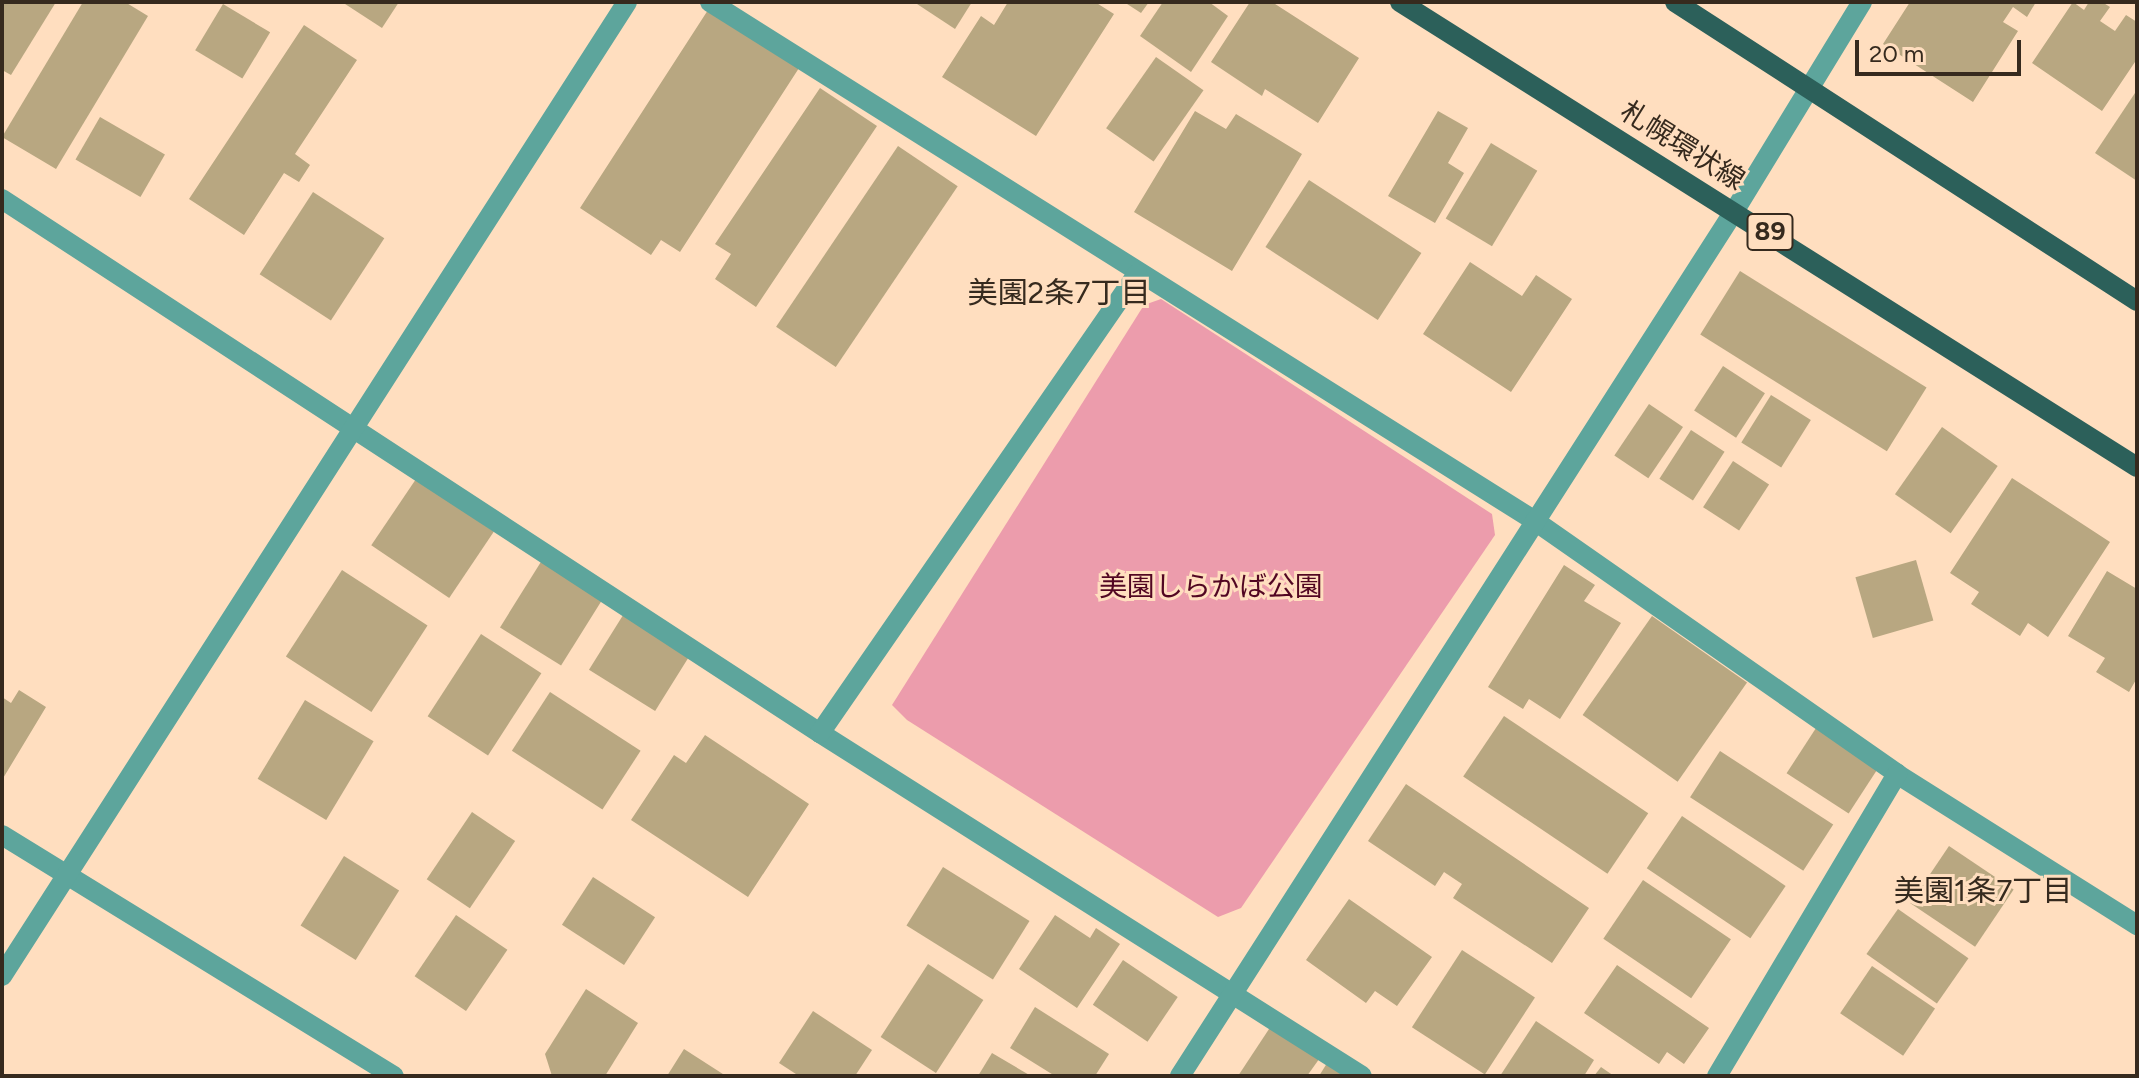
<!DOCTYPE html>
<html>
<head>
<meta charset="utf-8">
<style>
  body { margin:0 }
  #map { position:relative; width:2139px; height:1078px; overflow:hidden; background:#ffdebf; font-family:Figtree,"Noto Sans JP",sans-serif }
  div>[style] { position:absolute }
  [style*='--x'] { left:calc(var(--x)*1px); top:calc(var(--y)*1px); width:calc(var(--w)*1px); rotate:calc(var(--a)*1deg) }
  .green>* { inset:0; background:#ec9cac }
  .building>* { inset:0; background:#b8a781; transform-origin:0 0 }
  .minor>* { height:20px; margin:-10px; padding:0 10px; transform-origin:10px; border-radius:10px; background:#5da59c }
  .tertiary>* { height:20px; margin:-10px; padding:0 10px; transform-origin:10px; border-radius:10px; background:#5da59c }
  .primary>* { height:20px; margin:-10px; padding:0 10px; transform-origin:10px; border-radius:10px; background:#2c605a }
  span { translate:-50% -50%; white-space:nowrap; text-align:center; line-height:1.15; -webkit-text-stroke:6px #ffdebf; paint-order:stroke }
  .shield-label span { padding:2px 6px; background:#ffdebf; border:2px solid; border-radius:6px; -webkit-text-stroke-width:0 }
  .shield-label { font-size:26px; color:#362a1e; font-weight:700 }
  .street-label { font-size:28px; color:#362a1e }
  .park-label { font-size:28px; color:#520622 }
  .neighbourhood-label { font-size:30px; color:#362a1e }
  .frame { position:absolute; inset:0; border:4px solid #362a1e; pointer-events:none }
  .scale { position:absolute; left:1855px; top:40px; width:166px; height:36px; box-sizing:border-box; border:4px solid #362a1e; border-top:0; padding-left:10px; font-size:24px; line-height:28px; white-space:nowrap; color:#362a1e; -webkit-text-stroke:6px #ffdebf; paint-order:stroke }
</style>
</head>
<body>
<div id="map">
  <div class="green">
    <i style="clip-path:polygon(1161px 299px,1492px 514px,1495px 535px,1241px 908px,1218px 917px,907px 720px,892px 705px,1144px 305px)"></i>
  </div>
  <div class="building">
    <i style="clip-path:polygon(2px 2px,56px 2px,11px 75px,2px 70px)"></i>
    <i style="clip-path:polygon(83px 2px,125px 2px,148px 16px,56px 169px,2px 137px)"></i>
    <i style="clip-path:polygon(342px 2px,399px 2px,382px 28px)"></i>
    <i style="clip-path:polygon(914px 2px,972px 2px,955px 29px)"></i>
    <i style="clip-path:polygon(1008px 2px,1095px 2px,1114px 14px,1036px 136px,942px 77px,981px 16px,994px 25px)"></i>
    <i style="clip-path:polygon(1124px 2px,1149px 2px,1141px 13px)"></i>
    <i style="clip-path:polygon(1163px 2px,1209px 2px,1228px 16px,1191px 72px,1140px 36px)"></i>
    <i style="clip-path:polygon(1250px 2px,1272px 2px,1359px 58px,1318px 123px,1265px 89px,1262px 96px,1211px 62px)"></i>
    <i style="clip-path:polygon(1910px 2px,2036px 2px,2027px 17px,2013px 7px,2003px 22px,2018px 31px,1973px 102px,1883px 44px)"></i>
    <i style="clip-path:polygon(2073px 2px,2084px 10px,2089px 2px,2102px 2px,2110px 7px,2100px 21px,2115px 31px,2126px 15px,2137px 22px,2137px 59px,2102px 111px,2032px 63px)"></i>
    <i style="left:223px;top:4px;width:55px;height:54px;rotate:31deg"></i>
    <i style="clip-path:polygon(708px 10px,799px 68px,680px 252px,661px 240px,651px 255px,580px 208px)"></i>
    <i style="clip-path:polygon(304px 25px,357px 60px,295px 154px,310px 165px,299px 182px,284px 173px,244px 235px,189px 199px)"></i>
    <i style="left:1156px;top:57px;width:58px;height:87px;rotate:35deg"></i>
    <i style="clip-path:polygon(820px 88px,877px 126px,756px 307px,715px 279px,731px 254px,715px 244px)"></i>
    <i style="clip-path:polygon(2137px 90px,2137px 181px,2095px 153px)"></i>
    <i style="clip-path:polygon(1195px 111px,1226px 129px,1236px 114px,1302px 154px,1232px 271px,1134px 212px)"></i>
    <i style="clip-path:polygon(1438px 111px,1468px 128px,1448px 163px,1464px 173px,1435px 223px,1388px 196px)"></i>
    <i style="left:100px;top:117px;width:75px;height:49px;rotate:30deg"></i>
    <i style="left:1491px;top:143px;width:54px;height:88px;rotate:31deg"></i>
    <i style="left:898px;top:146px;width:72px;height:218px;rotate:34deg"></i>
    <i style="left:1309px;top:180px;width:134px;height:80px;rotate:33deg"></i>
    <i style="left:313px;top:192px;width:85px;height:98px;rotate:33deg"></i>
    <i style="clip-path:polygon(1470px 262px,1522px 296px,1536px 275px,1572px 299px,1511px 392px,1423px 334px)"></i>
    <i style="left:1740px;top:271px;width:220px;height:75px;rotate:32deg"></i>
    <i style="left:1723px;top:366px;width:50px;height:53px;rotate:33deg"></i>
    <i style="left:1771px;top:395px;width:47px;height:56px;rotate:32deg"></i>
    <i style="left:1649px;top:404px;width:41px;height:62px;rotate:34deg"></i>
    <i style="left:1942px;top:427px;width:68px;height:82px;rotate:35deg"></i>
    <i style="left:1691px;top:430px;width:40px;height:58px;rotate:33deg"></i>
    <i style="left:1733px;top:461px;width:43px;height:55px;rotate:33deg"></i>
    <i style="clip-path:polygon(2012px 478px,2110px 542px,2048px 637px,2028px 623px,2020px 636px,1971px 604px,1979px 592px,1950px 573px)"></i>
    <i style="left:416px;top:479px;width:94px;height:80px;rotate:34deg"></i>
    <i style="left:544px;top:557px;width:72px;height:83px;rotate:32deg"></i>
    <i style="left:1916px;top:560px;width:63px;height:63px;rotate:74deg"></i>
    <i style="clip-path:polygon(1564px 565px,1595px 585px,1584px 601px,1621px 623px,1560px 719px,1529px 699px,1523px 709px,1488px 687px)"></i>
    <i style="left:342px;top:570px;width:102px;height:103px;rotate:33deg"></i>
    <i style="clip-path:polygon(2107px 571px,2137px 589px,2137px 678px,2129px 692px,2096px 672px,2105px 658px,2068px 636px)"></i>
    <i style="left:625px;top:612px;width:78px;height:68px;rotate:32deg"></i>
    <i style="left:1652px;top:616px;width:116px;height:121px;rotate:35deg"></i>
    <i style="left:481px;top:634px;width:72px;height:98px;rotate:33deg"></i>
    <i style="clip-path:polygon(19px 690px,46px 707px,2px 780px,2px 697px,11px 703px)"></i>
    <i style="left:550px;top:692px;width:108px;height:70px;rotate:33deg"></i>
    <i style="left:305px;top:700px;width:80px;height:92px;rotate:31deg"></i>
    <i style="left:1504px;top:716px;width:174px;height:73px;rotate:34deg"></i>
    <i style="left:1816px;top:728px;width:74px;height:54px;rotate:33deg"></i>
    <i style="clip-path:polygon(705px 735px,809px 804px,748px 897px,631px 820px,674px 755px,686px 763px)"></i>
    <i style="left:1720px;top:751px;width:135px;height:55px;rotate:33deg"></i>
    <i style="clip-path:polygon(1406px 784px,1589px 908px,1552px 963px,1453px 898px,1462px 884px,1444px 872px,1435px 886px,1368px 841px)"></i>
    <i style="left:472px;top:812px;width:52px;height:81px;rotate:34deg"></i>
    <i style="left:1682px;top:816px;width:125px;height:63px;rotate:34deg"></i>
    <i style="left:1949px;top:846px;width:78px;height:69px;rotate:34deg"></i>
    <i style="left:344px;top:856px;width:65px;height:82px;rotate:32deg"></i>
    <i style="left:943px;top:867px;width:102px;height:69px;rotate:32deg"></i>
    <i style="left:593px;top:877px;width:74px;height:57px;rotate:33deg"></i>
    <i style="left:1643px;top:880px;width:106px;height:71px;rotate:34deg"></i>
    <i style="clip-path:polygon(1349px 899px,1432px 957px,1397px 1006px,1375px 991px,1366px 1003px,1306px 960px)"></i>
    <i style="left:1898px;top:909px;width:86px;height:55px;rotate:35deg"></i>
    <i style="left:456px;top:915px;width:62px;height:74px;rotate:34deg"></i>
    <i style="clip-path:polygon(1055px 915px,1090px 938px,1096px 928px,1120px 944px,1077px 1008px,1019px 969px)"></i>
    <i style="left:1462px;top:950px;width:87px;height:92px;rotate:33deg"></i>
    <i style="left:1123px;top:960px;width:66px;height:54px;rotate:34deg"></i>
    <i style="left:928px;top:964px;width:66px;height:87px;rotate:33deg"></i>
    <i style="clip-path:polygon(1617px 965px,1709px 1028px,1684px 1064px,1667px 1052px,1659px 1064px,1584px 1013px)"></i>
    <i style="left:1872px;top:966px;width:76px;height:57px;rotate:34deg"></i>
    <i style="clip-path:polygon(586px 989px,638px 1023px,605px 1076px,552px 1076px,545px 1054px)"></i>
    <i style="clip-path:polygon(1035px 1007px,1109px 1054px,1095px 1076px,1055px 1076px,1010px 1048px)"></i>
    <i style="clip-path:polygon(813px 1011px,872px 1050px,855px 1076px,799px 1076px,779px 1063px)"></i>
    <i style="clip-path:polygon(1536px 1021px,1594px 1060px,1584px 1076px,1500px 1076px)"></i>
    <i style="clip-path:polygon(1273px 1023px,1322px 1055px,1307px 1076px,1238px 1076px)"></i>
    <i style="clip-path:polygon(684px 1049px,726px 1076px,667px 1076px)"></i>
    <i style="clip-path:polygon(992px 1053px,1031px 1076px,978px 1076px)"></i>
    <i style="clip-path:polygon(1329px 1060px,1353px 1076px,1319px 1076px)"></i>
    <i style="clip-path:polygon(1601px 1067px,1614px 1076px,1594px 1076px)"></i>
  </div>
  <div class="minor">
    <i style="--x:710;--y:2;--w:975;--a:32.17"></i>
    <i style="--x:1535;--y:521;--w:442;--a:34.9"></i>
    <i style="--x:1897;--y:774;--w:284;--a:32.2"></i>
    <i style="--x:2;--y:199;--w:977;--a:33.14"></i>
    <i style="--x:820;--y:733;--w:641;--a:32.33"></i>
    <i style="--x:820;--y:733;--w:558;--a:-55.37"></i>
    <i style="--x:2;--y:835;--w:460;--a:31.6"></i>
    <i style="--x:1180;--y:1076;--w:1029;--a:-57.35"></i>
    <i style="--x:1735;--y:210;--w:244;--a:-58.6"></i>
    <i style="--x:1717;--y:1076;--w:352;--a:-59.2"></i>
  </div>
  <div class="tertiary">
    <i style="--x:2;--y:976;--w:1157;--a:-57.31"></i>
  </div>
  <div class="primary">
    <i style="--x:1400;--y:2;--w:871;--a:32.25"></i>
    <i style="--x:1675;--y:2;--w:550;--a:32.91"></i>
  </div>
  <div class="shield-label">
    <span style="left:1770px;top:232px">89</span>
  </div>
  <div class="street-label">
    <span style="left:1683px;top:145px;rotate:32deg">札幌環状線</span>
  </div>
  <div class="park-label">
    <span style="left:1211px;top:586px">美園しらかば公園</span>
  </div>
  <div class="neighbourhood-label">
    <span style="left:1059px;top:293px">美園2条7丁目</span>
    <span style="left:1983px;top:891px">美園1条7丁目</span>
  </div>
  <div class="frame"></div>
  <div class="scale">20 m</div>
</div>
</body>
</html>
